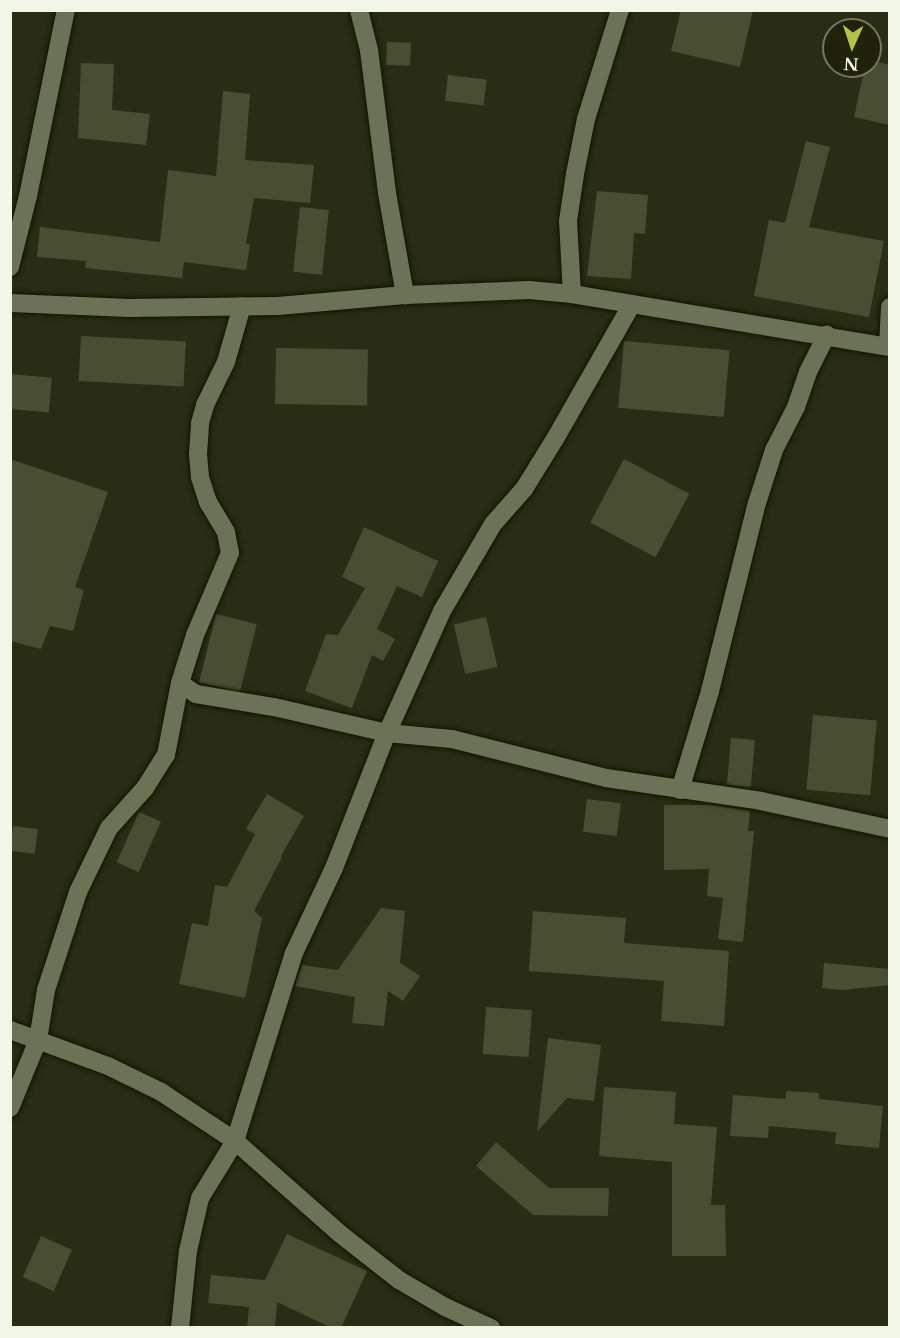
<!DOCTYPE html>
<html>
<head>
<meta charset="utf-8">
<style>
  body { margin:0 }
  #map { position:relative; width:900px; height:1338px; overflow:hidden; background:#292d13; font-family:"Libre Baskerville",serif }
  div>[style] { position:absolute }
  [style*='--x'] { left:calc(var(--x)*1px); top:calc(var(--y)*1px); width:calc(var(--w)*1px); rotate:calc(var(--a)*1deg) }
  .building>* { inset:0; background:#494e33; transform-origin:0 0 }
  .roads { filter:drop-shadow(0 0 2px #121500) drop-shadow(0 0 2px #121500) }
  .street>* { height:18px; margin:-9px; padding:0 9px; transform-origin:9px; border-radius:9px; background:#6c7255 }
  span { translate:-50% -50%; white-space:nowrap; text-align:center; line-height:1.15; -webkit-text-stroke:4.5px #202309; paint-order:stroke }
  .frame { position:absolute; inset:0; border:12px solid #f2f6e6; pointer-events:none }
  .north { position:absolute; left:822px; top:18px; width:60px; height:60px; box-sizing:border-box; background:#202309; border:2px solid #747761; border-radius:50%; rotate:183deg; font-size:16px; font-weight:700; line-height:24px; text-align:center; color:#f2f6e6 }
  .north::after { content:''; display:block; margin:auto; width:21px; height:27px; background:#b3c24b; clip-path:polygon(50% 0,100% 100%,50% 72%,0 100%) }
</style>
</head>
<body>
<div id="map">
  <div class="building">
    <i style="clip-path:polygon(681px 10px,753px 10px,740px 67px,671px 51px)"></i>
    <i style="left:387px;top:42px;width:24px;height:23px;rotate:2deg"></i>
    <i style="clip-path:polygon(870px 60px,890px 65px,890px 125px,854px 117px,865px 66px,870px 66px)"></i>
    <i style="clip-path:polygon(81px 63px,114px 64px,112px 110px,150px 114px,146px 145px,78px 138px)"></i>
    <i style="left:448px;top:75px;width:39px;height:26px;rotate:7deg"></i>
    <i style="clip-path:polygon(223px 91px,250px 94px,245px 160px,314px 165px,310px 203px,254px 198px,246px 243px,250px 244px,246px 270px,184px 262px,182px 278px,85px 268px,86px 261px,37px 257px,40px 227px,160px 242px,168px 170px,216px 176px)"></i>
    <i style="clip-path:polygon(806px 141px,830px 147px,809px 227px,884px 241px,869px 317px,754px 296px,769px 220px,785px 223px)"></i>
    <i style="clip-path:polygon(597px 191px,648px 195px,645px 234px,634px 233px,631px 279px,587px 276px)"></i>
    <i style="left:300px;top:207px;width:29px;height:65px;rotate:6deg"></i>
    <i style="left:81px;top:336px;width:105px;height:45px;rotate:3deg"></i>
    <i style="left:624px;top:341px;width:106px;height:67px;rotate:5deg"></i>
    <i style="left:276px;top:348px;width:92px;height:56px;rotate:1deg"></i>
    <i style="left:10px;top:374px;width:42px;height:35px;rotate:5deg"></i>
    <i style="clip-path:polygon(10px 459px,108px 492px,75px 587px,84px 590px,73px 631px,50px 626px,41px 649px,10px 641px)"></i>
    <i style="left:624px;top:459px;width:74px;height:72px;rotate:28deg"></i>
    <i style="clip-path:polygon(364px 527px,438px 561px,422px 597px,397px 586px,377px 629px,395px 639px,383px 661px,372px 655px,352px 708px,305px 691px,326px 634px,338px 635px,365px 588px,342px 577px)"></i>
    <i style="left:216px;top:614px;width:42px;height:70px;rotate:14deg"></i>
    <i style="left:486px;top:617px;width:51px;height:33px;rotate:77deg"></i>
    <i style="left:813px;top:715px;width:64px;height:75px;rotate:5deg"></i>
    <i style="left:731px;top:738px;width:24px;height:47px;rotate:5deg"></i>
    <i style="clip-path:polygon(267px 794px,304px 816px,281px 856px,282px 857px,254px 911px,262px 918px,245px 998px,179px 984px,192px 923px,208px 926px,215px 885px,227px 887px,255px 834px,246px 829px)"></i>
    <i style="left:587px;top:799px;width:34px;height:33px;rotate:7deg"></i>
    <i style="clip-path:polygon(664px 805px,710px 805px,750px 811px,748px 831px,754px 831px,743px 942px,718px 939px,723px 898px,707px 896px,709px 869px,664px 870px)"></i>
    <i style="left:139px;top:812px;width:24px;height:55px;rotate:24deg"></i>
    <i style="left:13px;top:826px;width:25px;height:25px;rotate:7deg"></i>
    <i style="clip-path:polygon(381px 908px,405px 911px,400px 963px,420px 976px,403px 1001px,388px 991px,384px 1026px,352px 1023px,355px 997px,295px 986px,302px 965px,338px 970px)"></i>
    <i style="clip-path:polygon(533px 911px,626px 918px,624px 943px,729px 951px,724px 1026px,661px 1021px,664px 981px,529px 971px)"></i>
    <i style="clip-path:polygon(824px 963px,890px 969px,890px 985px,842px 990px,822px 988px)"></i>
    <i style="left:486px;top:1007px;width:46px;height:47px;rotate:4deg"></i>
    <i style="clip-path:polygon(548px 1038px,601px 1045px,594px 1101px,567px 1098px,537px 1132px)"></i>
    <i style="clip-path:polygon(604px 1087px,676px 1092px,674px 1124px,717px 1127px,711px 1205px,725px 1205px,726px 1256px,672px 1256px,672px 1162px,599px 1156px)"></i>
    <i style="clip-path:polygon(786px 1091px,819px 1093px,819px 1099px,883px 1106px,879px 1148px,835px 1144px,836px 1132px,769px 1126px,768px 1138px,730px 1136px,733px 1095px,786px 1099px)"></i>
    <i style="clip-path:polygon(496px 1142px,549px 1188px,609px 1188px,608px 1216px,533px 1215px,476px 1166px)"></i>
    <i style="clip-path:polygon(287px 1234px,367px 1271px,341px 1328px,332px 1328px,277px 1302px,275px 1328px,247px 1328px,249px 1307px,208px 1303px,211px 1275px,265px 1280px)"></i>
    <i style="left:41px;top:1236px;width:34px;height:45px;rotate:24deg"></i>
  </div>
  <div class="roads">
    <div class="street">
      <i style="--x:359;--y:10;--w:41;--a:76"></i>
      <i style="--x:369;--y:50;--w:144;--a:82.8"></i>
      <i style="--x:387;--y:193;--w:104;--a:80"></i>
      <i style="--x:10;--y:267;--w:73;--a:-75.8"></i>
      <i style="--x:28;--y:196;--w:190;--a:-78.5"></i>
      <i style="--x:572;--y:294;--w:73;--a:-93.1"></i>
      <i style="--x:568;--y:221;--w:48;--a:-81.5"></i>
      <i style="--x:575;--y:174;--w:56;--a:-78.7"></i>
      <i style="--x:586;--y:119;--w:114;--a:-72.7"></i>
      <i style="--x:10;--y:303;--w:119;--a:2.4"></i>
      <i style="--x:129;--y:308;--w:149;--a:-0.8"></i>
      <i style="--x:278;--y:306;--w:127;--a:-5"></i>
      <i style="--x:405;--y:295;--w:124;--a:-2.3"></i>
      <i style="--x:529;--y:290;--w:43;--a:5.3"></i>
      <i style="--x:572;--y:294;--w:322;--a:9.5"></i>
      <i style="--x:888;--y:346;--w:39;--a:-87"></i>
      <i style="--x:180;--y:683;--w:19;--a:35"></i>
      <i style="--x:196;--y:694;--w:79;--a:9.5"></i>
      <i style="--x:274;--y:707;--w:116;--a:13"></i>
      <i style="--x:387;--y:733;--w:65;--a:5.3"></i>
      <i style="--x:452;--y:739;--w:159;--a:14.2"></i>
      <i style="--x:606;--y:778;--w:157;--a:8.4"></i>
      <i style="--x:761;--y:801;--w:132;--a:12.2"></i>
      <i style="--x:680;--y:790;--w:103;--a:-73.1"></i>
      <i style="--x:710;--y:691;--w:194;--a:-76"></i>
      <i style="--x:757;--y:503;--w:56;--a:-72.2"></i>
      <i style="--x:774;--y:450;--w:48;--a:-62.9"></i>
      <i style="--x:796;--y:407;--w:37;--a:-71"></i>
      <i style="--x:808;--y:372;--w:42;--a:-63.4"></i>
      <i style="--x:10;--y:1030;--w:104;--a:20.2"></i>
      <i style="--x:108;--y:1066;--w:59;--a:26.1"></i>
      <i style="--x:161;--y:1092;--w:89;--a:33.5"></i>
      <i style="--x:235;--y:1141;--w:139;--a:41.5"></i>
      <i style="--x:339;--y:1233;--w:76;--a:38.1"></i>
      <i style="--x:399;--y:1280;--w:53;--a:30.4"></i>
      <i style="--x:445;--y:1307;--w:51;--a:24.5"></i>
      <i style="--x:10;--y:1108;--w:74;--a:-67.6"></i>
      <i style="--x:38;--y:1040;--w:51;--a:-80.9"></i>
      <i style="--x:46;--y:990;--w:103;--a:-71.9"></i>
      <i style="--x:78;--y:892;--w:71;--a:-64.2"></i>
      <i style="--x:109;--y:828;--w:54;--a:-48"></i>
      <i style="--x:145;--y:788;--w:39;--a:-58"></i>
      <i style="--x:166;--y:755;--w:73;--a:-79"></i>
      <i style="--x:180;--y:683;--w:50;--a:-72.6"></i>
      <i style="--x:195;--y:635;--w:89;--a:-66.9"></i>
      <i style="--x:230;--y:553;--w:21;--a:-101"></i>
      <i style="--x:226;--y:532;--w:35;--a:-121"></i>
      <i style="--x:208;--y:502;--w:26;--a:-108"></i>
      <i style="--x:200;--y:477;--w:23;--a:-95"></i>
      <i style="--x:198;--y:454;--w:31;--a:-86"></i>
      <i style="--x:200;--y:423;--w:19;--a:-74"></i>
      <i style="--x:205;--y:405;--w:48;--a:-64"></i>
      <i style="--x:226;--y:362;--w:58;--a:-74.1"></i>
      <i style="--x:180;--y:1328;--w:77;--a:-84.1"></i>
      <i style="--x:188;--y:1251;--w:54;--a:-77.2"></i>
      <i style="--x:200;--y:1198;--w:67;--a:-58.4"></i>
      <i style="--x:235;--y:1141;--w:197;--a:-72.6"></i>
      <i style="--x:294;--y:953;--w:94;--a:-64.8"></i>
      <i style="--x:334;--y:868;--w:145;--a:-68.6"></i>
      <i style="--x:387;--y:733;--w:134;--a:-65.7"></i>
      <i style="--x:442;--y:611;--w:101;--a:-59.6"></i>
      <i style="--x:493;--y:524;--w:47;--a:-48.5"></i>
      <i style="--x:524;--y:489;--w:59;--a:-58.2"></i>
      <i style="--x:555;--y:439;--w:155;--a:-60.3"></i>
    </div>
  </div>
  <div class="frame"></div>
  <div class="north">N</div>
</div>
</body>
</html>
